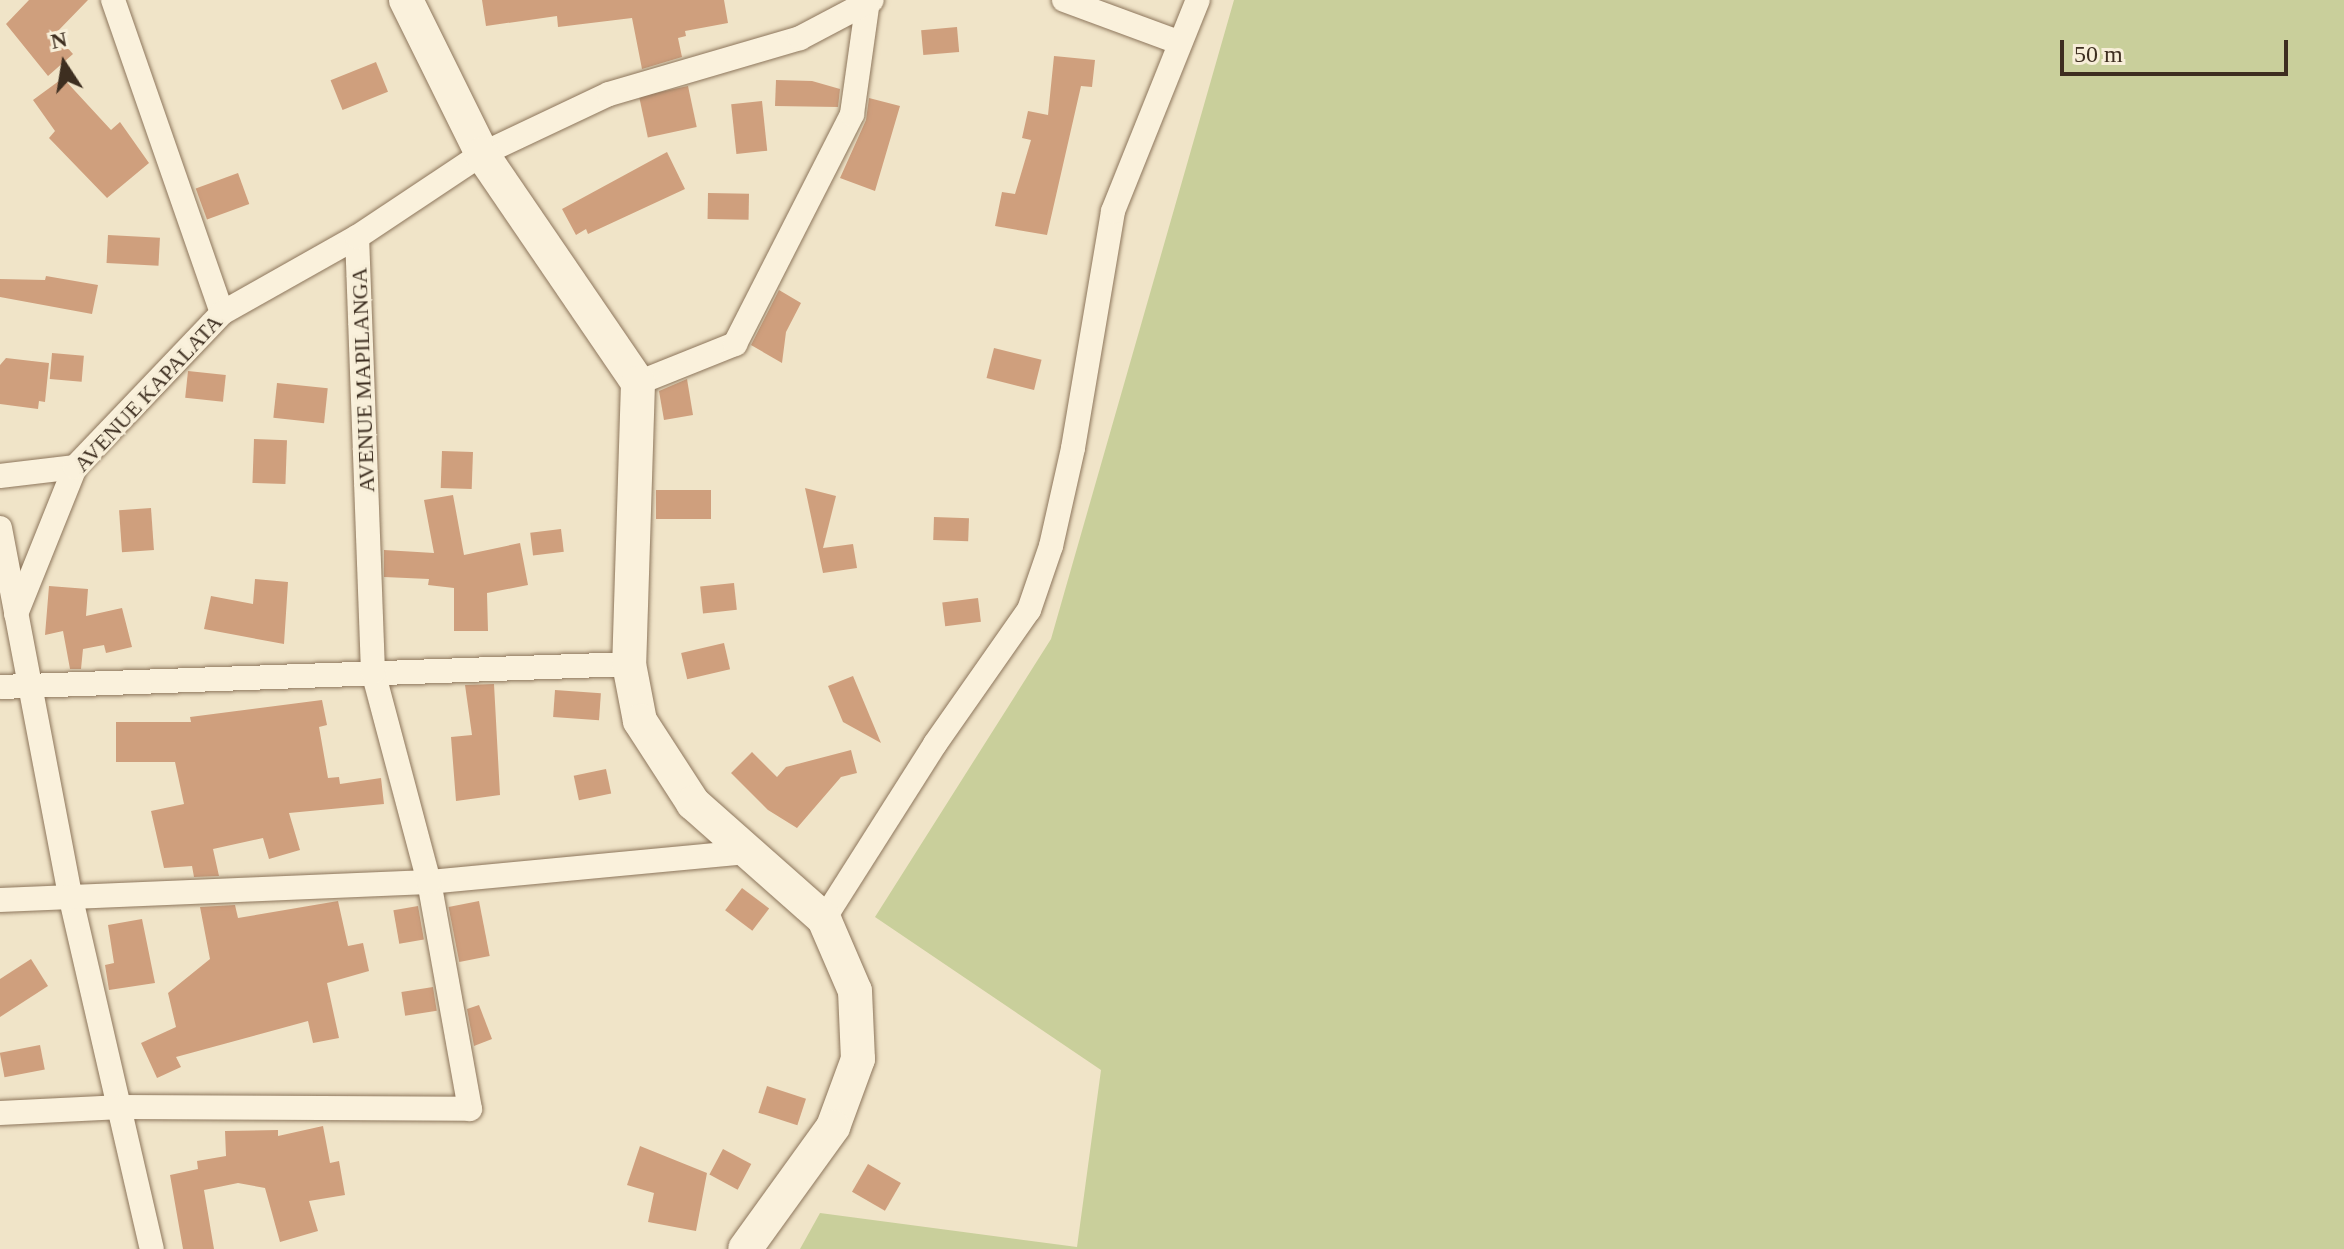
<!DOCTYPE html>
<html>
<head>
<meta charset="utf-8">
<style>
  body { margin:0 }
  #map { position:relative; width:2344px; height:1249px; overflow:hidden; background:#f0e4c8; font-family:"Times New Roman",serif }
  div>[style] { position:absolute }
  [style*='--x'] { left:calc(var(--x)*1px); top:calc(var(--y)*1px); width:calc(var(--w)*1px); rotate:calc(var(--a)*1deg) }
  .green>* { inset:0; background:#c9cf9b }
  .building>* { inset:0; background:#cf9f7d; transform-origin:0 0 }
  .roads { filter:drop-shadow(0 0 2px #8d765c) drop-shadow(0 0 2px #8d765c) }
  .street>* { height:24px; margin:-12px; padding:0 12px; transform-origin:12px; border-radius:12px; background:#faf1dc }
  .secondary>* { height:34px; margin:-17px; padding:0 17px; transform-origin:17px; border-radius:17px; background:#faf1dc }
  span { translate:-50% -50%; white-space:nowrap; text-align:center; line-height:1.15; -webkit-text-stroke:6px #f7eed8; paint-order:stroke }
  .street-label { font-size:22px; color:#3d2e20 }
  .north { position:absolute; left:24px; top:24px; width:80px; height:80px; -webkit-text-stroke:6px #f7eed8; paint-order:stroke; rotate:348deg; font-size:22px; font-weight:700; line-height:32px; text-align:center; color:#3d2e20 }
  .north::after { content:''; display:block; margin:auto; width:28px; height:36px; background:#3d2e20; clip-path:polygon(50% 0,100% 100%,50% 72%,0 100%) }
  .scale { position:absolute; left:2060px; top:40px; width:228px; height:36px; box-sizing:border-box; border:4px solid #3d2e20; border-top:0; padding-left:10px; font-size:24px; line-height:28px; white-space:nowrap; color:#3d2e20; -webkit-text-stroke:6px #f7eed8; paint-order:stroke }
</style>
</head>
<body>
<div id="map">
  <div class="green">
    <i style="clip-path:polygon(1234px 0,2344px 0,2344px 1249px,800px 1249px,820px 1213px,1077px 1247px,1101px 1070px,875px 917px,1051px 639px)"></i>
  </div>
  <div class="building">
    <i style="clip-path:polygon(29px 0,88px 0,55px 34px,73px 54px,48px 76px,6px 24px)"></i>
    <i style="clip-path:polygon(482px 0,724px 0,728px 23px,685px 31px,686px 36px,678px 38px,682px 57px,642px 69px,632px 18px,558px 27px,557px 16px,486px 26px)"></i>
    <i style="left:957px;top:27px;width:25px;height:36px;rotate:85deg"></i>
    <i style="clip-path:polygon(1054px 56px,1095px 60px,1092px 87px,1081px 86px,1047px 235px,995px 226px,1002px 192px,1015px 194px,1031px 140px,1022px 138px,1028px 111px,1048px 115px)"></i>
    <i style="left:376px;top:62px;width:32px;height:49px;rotate:68deg"></i>
    <i style="clip-path:polygon(63px 78px,111px 130px,120px 122px,149px 163px,107px 198px,49px 138px,55px 131px,33px 100px)"></i>
    <i style="clip-path:polygon(776px 80px,812px 81px,840px 89px,838px 107px,775px 106px)"></i>
    <i style="left:688px;top:86px;width:42px;height:50px;rotate:78deg"></i>
    <i style="clip-path:polygon(869px 98px,900px 106px,875px 191px,840px 178px,866px 120px)"></i>
    <i style="left:762px;top:101px;width:50px;height:31px;rotate:84deg"></i>
    <i style="clip-path:polygon(667px 152px,685px 189px,588px 234px,586px 229px,576px 235px,562px 209px)"></i>
    <i style="left:238px;top:173px;width:33px;height:45px;rotate:70deg"></i>
    <i style="left:708px;top:193px;width:41px;height:26px;rotate:1deg"></i>
    <i style="left:108px;top:235px;width:52px;height:28px;rotate:3deg"></i>
    <i style="clip-path:polygon(46px 276px,98px 285px,92px 314px,0 297px,0 279px,45px 280px)"></i>
    <i style="clip-path:polygon(779px 290px,801px 303px,786px 332px,782px 363px,751px 345px)"></i>
    <i style="left:994px;top:348px;width:49px;height:31px;rotate:14deg"></i>
    <i style="left:52px;top:353px;width:32px;height:26px;rotate:5deg"></i>
    <i style="clip-path:polygon(6px 358px,49px 363px,45px 402px,39px 401px,38px 409px,0 404px,0 365px)"></i>
    <i style="left:188px;top:371px;width:38px;height:27px;rotate:6deg"></i>
    <i style="clip-path:polygon(687px 379px,693px 415px,664px 420px,659px 391px)"></i>
    <i style="left:277px;top:383px;width:51px;height:35px;rotate:6deg"></i>
    <i style="left:254px;top:439px;width:33px;height:44px;rotate:2deg"></i>
    <i style="left:442px;top:451px;width:31px;height:37px;rotate:2deg"></i>
    <i style="clip-path:polygon(805px 488px,836px 496px,823px 548px,853px 544px,857px 568px,823px 573px)"></i>
    <i style="left:656px;top:490px;width:55px;height:29px"></i>
    <i style="clip-path:polygon(453px 495px,464px 555px,520px 543px,528px 585px,487px 593px,488px 631px,454px 631px,454px 588px,428px 585px,429px 579px,384px 577px,384px 550px,434px 553px,424px 500px)"></i>
    <i style="left:151px;top:508px;width:42px;height:32px;rotate:86deg"></i>
    <i style="left:934px;top:517px;width:35px;height:23px;rotate:2deg"></i>
    <i style="left:561px;top:529px;width:23px;height:31px;rotate:83deg"></i>
    <i style="clip-path:polygon(255px 579px,288px 582px,284px 644px,204px 629px,211px 596px,253px 604px)"></i>
    <i style="left:734px;top:583px;width:27px;height:34px;rotate:84deg"></i>
    <i style="clip-path:polygon(49px 586px,88px 589px,86px 616px,122px 608px,132px 647px,106px 653px,104px 645px,83px 649px,81px 669px,70px 669px,63px 631px,45px 635px)"></i>
    <i style="left:978px;top:598px;width:24px;height:36px;rotate:83deg"></i>
    <i style="left:724px;top:643px;width:27px;height:44px;rotate:77deg"></i>
    <i style="clip-path:polygon(853px 676px,881px 743px,843px 722px,828px 686px)"></i>
    <i style="clip-path:polygon(494px 684px,500px 795px,456px 801px,451px 737px,472px 735px,465px 685px)"></i>
    <i style="left:555px;top:690px;width:46px;height:27px;rotate:4deg"></i>
    <i style="clip-path:polygon(322px 700px,327px 725px,319px 727px,328px 778px,339px 777px,340px 784px,381px 778px,384px 804px,289px 813px,300px 850px,269px 859px,263px 838px,213px 849px,219px 876px,194px 877px,192px 866px,164px 868px,151px 811px,184px 804px,175px 762px,116px 762px,116px 722px,191px 722px,190px 717px)"></i>
    <i style="clip-path:polygon(851px 750px,857px 773px,841px 777px,797px 828px,768px 810px,731px 773px,752px 752px,777px 777px,786px 767px)"></i>
    <i style="left:606px;top:769px;width:25px;height:33px;rotate:78deg"></i>
    <i style="left:742px;top:888px;width:34px;height:28px;rotate:37deg"></i>
    <i style="clip-path:polygon(338px 901px,348px 946px,363px 943px,369px 971px,327px 983px,339px 1038px,313px 1043px,308px 1021px,176px 1057px,181px 1067px,157px 1078px,141px 1043px,176px 1027px,168px 993px,210px 959px,200px 907px,235px 905px,238px 918px)"></i>
    <i style="left:479px;top:901px;width:56px;height:31px;rotate:79deg"></i>
    <i style="left:418px;top:906px;width:34px;height:25px;rotate:80deg"></i>
    <i style="clip-path:polygon(142px 919px,155px 983px,109px 990px,105px 965px,114px 963px,108px 925px)"></i>
    <i style="clip-path:polygon(31px 959px,48px 986px,0 1017px,0 979px)"></i>
    <i style="left:433px;top:987px;width:24px;height:32px;rotate:81deg"></i>
    <i style="clip-path:polygon(479px 1005px,492px 1039px,474px 1046px,467px 1009px)"></i>
    <i style="left:40px;top:1045px;width:25px;height:41px;rotate:79deg"></i>
    <i style="left:767px;top:1086px;width:41px;height:28px;rotate:18deg"></i>
    <i style="clip-path:polygon(323px 1126px,330px 1163px,339px 1161px,345px 1195px,309px 1201px,318px 1231px,280px 1242px,265px 1188px,238px 1183px,204px 1190px,214px 1249px,183px 1249px,170px 1175px,198px 1169px,197px 1161px,226px 1156px,225px 1131px,278px 1130px,278px 1136px)"></i>
    <i style="clip-path:polygon(640px 1146px,707px 1173px,696px 1231px,648px 1222px,654px 1193px,627px 1185px)"></i>
    <i style="left:723px;top:1149px;width:32px;height:29px;rotate:28deg"></i>
    <i style="left:868px;top:1164px;width:38px;height:32px;rotate:30deg"></i>
  </div>
  <div class="roads">
    <div class="street">
      <i style="--x:113;--y:0;--w:331;--a:70.8"></i>
      <i style="--x:1064;--y:0;--w:121;--a:20.2"></i>
      <i style="--x:638;--y:383;--w:105;--a:-21.9"></i>
      <i style="--x:735;--y:344;--w:258;--a:-63"></i>
      <i style="--x:852;--y:114;--w:115;--a:-82"></i>
      <i style="--x:0;--y:476;--w:76;--a:-6.8"></i>
      <i style="--x:0;--y:528;--w:378;--a:79.2"></i>
      <i style="--x:71;--y:899;--w:359;--a:77"></i>
      <i style="--x:16;--y:614;--w:158;--a:-68.1"></i>
      <i style="--x:75;--y:467;--w:213;--a:-46.3"></i>
      <i style="--x:222;--y:313;--w:155;--a:-29.4"></i>
      <i style="--x:0;--y:687;--w:629;--a:-2.09"></i>
      <i style="--x:0;--y:900;--w:429;--a:-2.4"></i>
      <i style="--x:429;--y:882;--w:318;--a:-5.4"></i>
      <i style="--x:824;--y:919;--w:207;--a:-57.6"></i>
      <i style="--x:935;--y:744;--w:164;--a:-55"></i>
      <i style="--x:1029;--y:610;--w:68;--a:-71"></i>
      <i style="--x:1051;--y:546;--w:100;--a:-77.3"></i>
      <i style="--x:1073;--y:448;--w:240;--a:-80.4"></i>
      <i style="--x:1113;--y:211;--w:227;--a:-68.1"></i>
      <i style="--x:0;--y:1113;--w:122;--a:-2.8"></i>
      <i style="--x:122;--y:1107;--w:348;--a:0.3"></i>
      <i style="--x:470;--y:1109;--w:231;--a:-100.2"></i>
      <i style="--x:429;--y:882;--w:217;--a:-104.9"></i>
      <i style="--x:373;--y:672;--w:435;--a:-92.1"></i>
      <i style="--x:357;--y:237;--w:150;--a:-33.6"></i>
      <i style="--x:482;--y:154;--w:140;--a:-25.3"></i>
      <i style="--x:609;--y:94;--w:199;--a:-16.3"></i>
      <i style="--x:800;--y:38;--w:81;--a:-27.8"></i>
    </div>
    <div class="secondary">
      <i style="--x:406;--y:0;--w:172;--a:63.7"></i>
      <i style="--x:482;--y:154;--w:277;--a:55.7"></i>
      <i style="--x:638;--y:383;--w:281;--a:91.8"></i>
      <i style="--x:629;--y:664;--w:58;--a:79.1"></i>
      <i style="--x:640;--y:721;--w:98;--a:57.1"></i>
      <i style="--x:693;--y:803;--w:175;--a:41.5"></i>
      <i style="--x:824;--y:919;--w:78;--a:66.7"></i>
      <i style="--x:855;--y:991;--w:68;--a:87.5"></i>
      <i style="--x:858;--y:1059;--w:72;--a:110.2"></i>
      <i style="--x:833;--y:1127;--w:150;--a:125.8"></i>
    </div>
  </div>
  <div class="street-label">
    <span style="left:363px;top:380px;rotate:-92deg">AVENUE MAPILANGA</span>
    <span style="left:148px;top:393px;rotate:-47deg">AVENUE KAPALATA</span>
  </div>
  <div class="north">N</div>
  <div class="scale">50 m</div>
</div>
</body>
</html>
